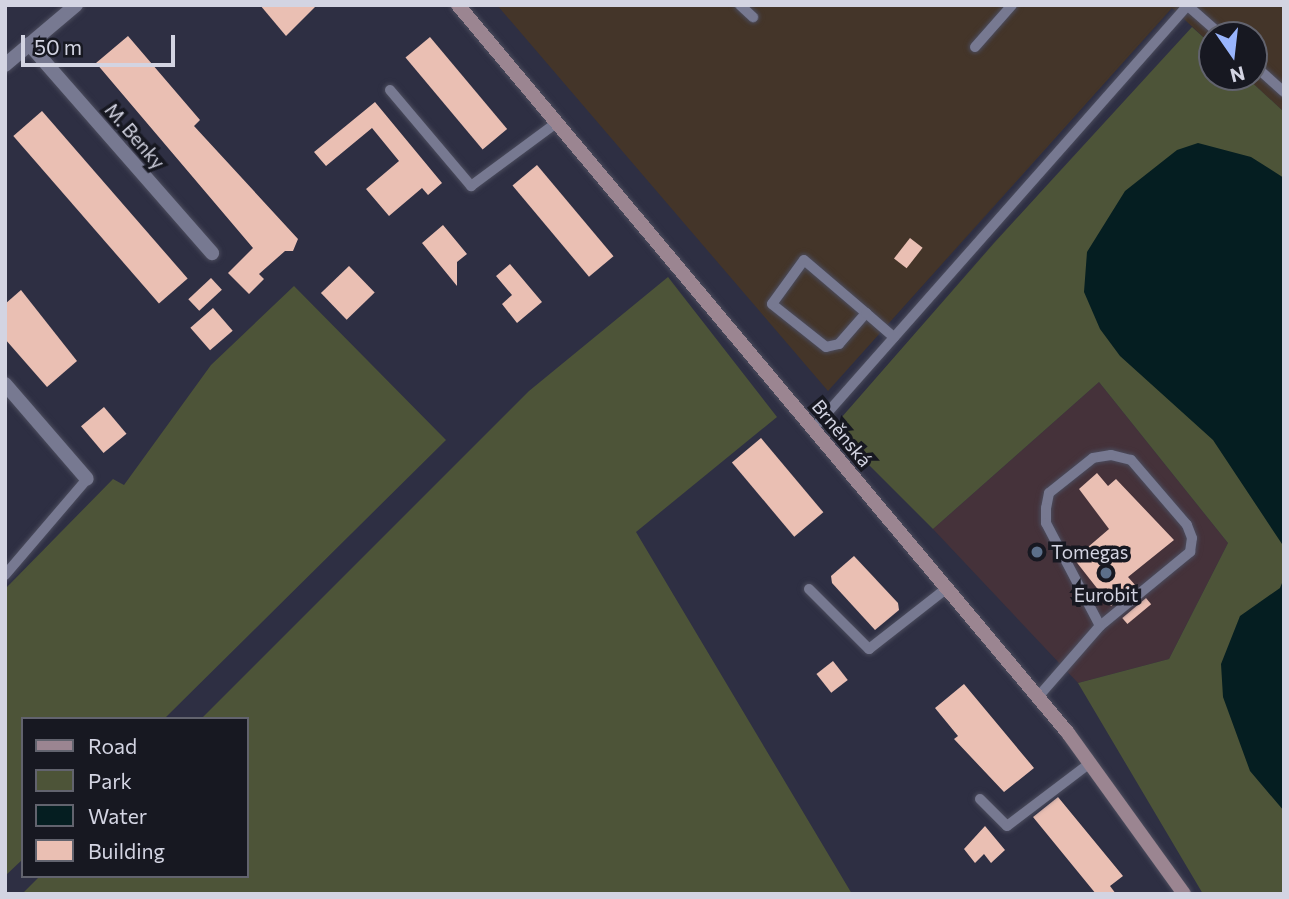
<!DOCTYPE html>
<html>
<head>
<meta charset="utf-8">
<style>
  body { margin:0 }
  #map { position:relative; width:1289px; height:899px; overflow:hidden; background:#2e2f43; font-family:Commissioner,sans-serif }
  div>[style] { position:absolute }
  [style*='--x'] { left:calc(var(--x)*1px); top:calc(var(--y)*1px); width:calc(var(--w)*1px); rotate:calc(var(--a)*1deg) }
  .commercial>* { inset:0; background:#45323a }
  .industrial>* { inset:0; background:#443529 }
  .green>* { inset:0; background:#4d5438 }
  .water>* { inset:0; background:#051e21 }
  .building>* { inset:0; background:#eabfb3; transform-origin:0 0 }
  .roads { filter:drop-shadow(0 0 2px #4b4c5d) drop-shadow(0 0 2px #4b4c5d) }
  .lane>* { height:10px; margin:-5px; padding:0 5px; transform-origin:5px; border-radius:5px; background:#777991 }
  .street>* { height:14px; margin:-7px; padding:0 7px; transform-origin:7px; border-radius:7px; background:#777991 }
  .secondary>* { height:14px; margin:-7px; padding:0 7px; transform-origin:7px; border-radius:7px; background:#9b8591 }
  .dots>* { width:19px; height:19px; translate:-50% -50%; box-sizing:border-box; border:4px solid #171821; border-radius:50% }
  span { translate:-50% -50%; white-space:nowrap; text-align:center; line-height:1.15; -webkit-text-stroke:7px #171821; paint-order:stroke }
  .street-label { font-size:19px; color:#d3d4e2 }
  .poi-label { font-size:19px; color:#d3d4e2 }
  .left { translate:0 -50%; text-align:left }
  .frame { position:absolute; inset:0; border:7px solid #d3d4e2; pointer-events:none }
  .legend { position:absolute; left:21px; top:717px; width:228px; height:161px; box-sizing:border-box; background:#171821; border:2px solid #62636e; margin:0; padding:9px 12px; list-style:none; font-size:21px; color:#d3d4e2 }
  .legend li { display:flex; align-items:center; gap:14px; height:35px }
  .legend b { width:35px; border:2px solid #62636e }
  .north { position:absolute; left:1198px; top:21px; width:70px; height:70px; box-sizing:border-box; background:#171821; border:2px solid #62636e; border-radius:50%; rotate:166deg; font-size:19px; font-weight:700; line-height:28px; text-align:center; color:#d3d4e2 }
  .north::after { content:''; display:block; margin:auto; width:24px; height:32px; background:#99b5fd; clip-path:polygon(50% 0,100% 100%,50% 72%,0 100%) }
  .scale { position:absolute; left:21px; top:35px; width:154px; height:32px; box-sizing:border-box; border:4px solid #d3d4e2; border-top:0; padding-left:9px; font-size:21px; line-height:24px; white-space:nowrap; color:#d3d4e2; -webkit-text-stroke:5px #171821; paint-order:stroke }
</style>
</head>
<body>
<div id="map">
  <div class="commercial">
    <i style="clip-path:polygon(1099px 382px,1228px 543px,1169px 659px,1078px 683px,933px 529px)"></i>
  </div>
  <div class="industrial">
    <i style="clip-path:polygon(497px 5px,1284px 5px,1284px 112px,1246px 77px,1254px 77px,1254px 35px,1212px 35px,1212px 45px,1172px 8px,828px 391px)"></i>
  </div>
  <div class="green">
    <i style="clip-path:polygon(1192px 27px,1212px 45px,1212px 77px,1246px 77px,1284px 112px,1284px 894px,1203px 894px,1078px 683px,1169px 659px,1228px 543px,1099px 382px,933px 529px,839px 435px,841px 418px,994px 243px)"></i>
    <i style="clip-path:polygon(668px 277px,777px 417px,636px 532px,852px 894px,22px 894px,40px 876px,247px 876px,247px 719px,201px 719px,529px 391px)"></i>
    <i style="clip-path:polygon(294px 286px,446px 440px,164px 719px,23px 719px,23px 859px,5px 876px,5px 589px,113px 479px,124px 485px,211px 365px)"></i>
  </div>
  <div class="water">
    <i style="clip-path:polygon(1198px 143px,1251px 157px,1284px 178px,1284px 547px,1213px 440px,1120px 356px,1100px 329px,1084px 292px,1087px 252px,1125px 191px,1177px 150px)"></i>
    <i style="clip-path:polygon(1284px 578px,1284px 811px,1250px 771px,1223px 697px,1221px 664px,1240px 616px,1280px 588px)"></i>
  </div>
  <div class="building">
    <i style="clip-path:polygon(260px 5px,317px 5px,286px 36px)"></i>
    <i style="clip-path:polygon(128px 36px,200px 120px,194px 126px,298px 239px,293px 251px,285px 251px,259px 274px,264px 279px,249px 294px,228px 273px,253px 248px,96px 63px)"></i>
    <i style="left:430px;top:37px;width:120px;height:32px;rotate:50deg"></i>
    <i style="clip-path:polygon(375px 102px,442px 183px,428px 195px,422px 188px,389px 216px,366px 189px,399px 161px,372px 128px,326px 166px,314px 152px)"></i>
    <i style="left:42px;top:111px;width:222px;height:38px;rotate:49deg"></i>
    <i style="left:537px;top:165px;width:119px;height:32px;rotate:50deg"></i>
    <i style="clip-path:polygon(443px 225px,467px 254px,457px 262px,457px 286px,422px 243px)"></i>
    <i style="left:910px;top:238px;width:16px;height:26px;rotate:38deg"></i>
    <i style="clip-path:polygon(510px 264px,542px 302px,517px 323px,502px 304px,512px 295px,496px 276px)"></i>
    <i style="left:349px;top:266px;width:37px;height:39px;rotate:46deg"></i>
    <i style="left:211px;top:278px;width:16px;height:31px;rotate:47deg"></i>
    <i style="clip-path:polygon(21px 290px,77px 361px,47px 387px,5px 339px,5px 304px)"></i>
    <i style="left:213px;top:308px;width:30px;height:30px;rotate:49deg"></i>
    <i style="left:104px;top:407px;width:35px;height:30px;rotate:50deg"></i>
    <i style="left:761px;top:438px;width:97px;height:38px;rotate:50deg"></i>
    <i style="clip-path:polygon(1097px 473px,1108px 486px,1116px 479px,1174px 540px,1128px 577px,1136px 586px,1111px 606px,1074px 559px,1109px 529px,1079px 489px)"></i>
    <i style="clip-path:polygon(854px 556px,898px 603px,899px 610px,875px 630px,832px 583px,831px 576px)"></i>
    <i style="left:1146px;top:598px;width:8px;height:31px;rotate:50deg"></i>
    <i style="left:833px;top:661px;width:24px;height:21px;rotate:52deg"></i>
    <i style="clip-path:polygon(964px 684px,1034px 768px,1004px 792px,954px 739px,958px 736px,935px 708px)"></i>
    <i style="clip-path:polygon(1058px 797px,1123px 876px,1110px 886px,1116px 894px,1096px 894px,1033px 817px)"></i>
    <i style="clip-path:polygon(985px 826px,1005px 850px,991px 863px,984px 854px,975px 863px,964px 849px)"></i>
  </div>
  <div class="roads">
    <div class="lane">
      <i style="--x:740;--y:5;--w:18;--a:43"></i>
      <i style="--x:1188;--y:6;--w:44;--a:41.3"></i>
      <i style="--x:975;--y:47;--w:56;--a:-48.6"></i>
      <i style="--x:1254;--y:65;--w:40;--a:42"></i>
      <i style="--x:390;--y:90;--w:126;--a:49.8"></i>
      <i style="--x:471;--y:186;--w:106;--a:-36.5"></i>
      <i style="--x:866;--y:313;--w:41;--a:131.1"></i>
      <i style="--x:839;--y:344;--w:13;--a:167"></i>
      <i style="--x:826;--y:347;--w:69;--a:-141.5"></i>
      <i style="--x:772;--y:304;--w:54;--a:-54"></i>
      <i style="--x:804;--y:260;--w:82;--a:40.5"></i>
      <i style="--x:866;--y:313;--w:37;--a:41"></i>
      <i style="--x:813;--y:429;--w:566;--a:-48.51"></i>
      <i style="--x:5;--y:575;--w:126;--a:-49.5"></i>
      <i style="--x:809;--y:589;--w:85;--a:45"></i>
      <i style="--x:869;--y:649;--w:99;--a:-38"></i>
      <i style="--x:1038;--y:697;--w:94;--a:-48.9"></i>
      <i style="--x:1100;--y:626;--w:117;--a:-39.4"></i>
      <i style="--x:1190;--y:552;--w:14;--a:-82"></i>
      <i style="--x:1192;--y:538;--w:14;--a:-111"></i>
      <i style="--x:1187;--y:525;--w:86;--a:-130.7"></i>
      <i style="--x:1131;--y:460;--w:21;--a:-166"></i>
      <i style="--x:1111;--y:455;--w:18;--a:171"></i>
      <i style="--x:1093;--y:458;--w:56;--a:141.5"></i>
      <i style="--x:1049;--y:493;--w:15;--a:101"></i>
      <i style="--x:1046;--y:508;--w:15;--a:90"></i>
      <i style="--x:1046;--y:523;--w:116;--a:62.3"></i>
      <i style="--x:980;--y:799;--w:38;--a:45"></i>
      <i style="--x:1007;--y:826;--w:104;--a:-37.2"></i>
    </div>
    <div class="street">
      <i style="--x:29;--y:44;--w:278;--a:48.8"></i>
      <i style="--x:5;--y:65;--w:93;--a:-40.2"></i>
      <i style="--x:5;--y:384;--w:125;--a:49.2"></i>
    </div>
    <div class="secondary">
      <i style="--x:458;--y:5;--w:950;--a:50.04"></i>
      <i style="--x:1068;--y:733;--w:198;--a:54.2"></i>
    </div>
  </div>
  <div class="dots">
    <i style="left:1037px;top:552px;background:#5c6f8a"></i>
    <i style="left:1106px;top:573px;background:#5c6f8a"></i>
  </div>
  <div class="street-label">
    <span style="left:135px;top:136px;rotate:49deg">M. Benky</span>
    <span style="left:842px;top:433px;rotate:50deg">Brněnská</span>
  </div>
  <div class="poi-label">
    <span class="left" style="left:1051px;top:552px">Tomegas</span>
    <span style="left:1106px;top:595px">Eurobit</span>
  </div>
  <div class="frame"></div>
  <ul class="legend">
  <li><b style="height:9px;background:#9b8591"></b>Road</li>
  <li><b style="height:19px;background:#4d5438"></b>Park</li>
  <li><b style="height:19px;background:#051e21"></b>Water</li>
  <li><b style="height:19px;background:#eabfb3"></b>Building</li>
  </ul>
  <div class="north">N</div>
  <div class="scale">50 m</div>
</div>
</body>
</html>
